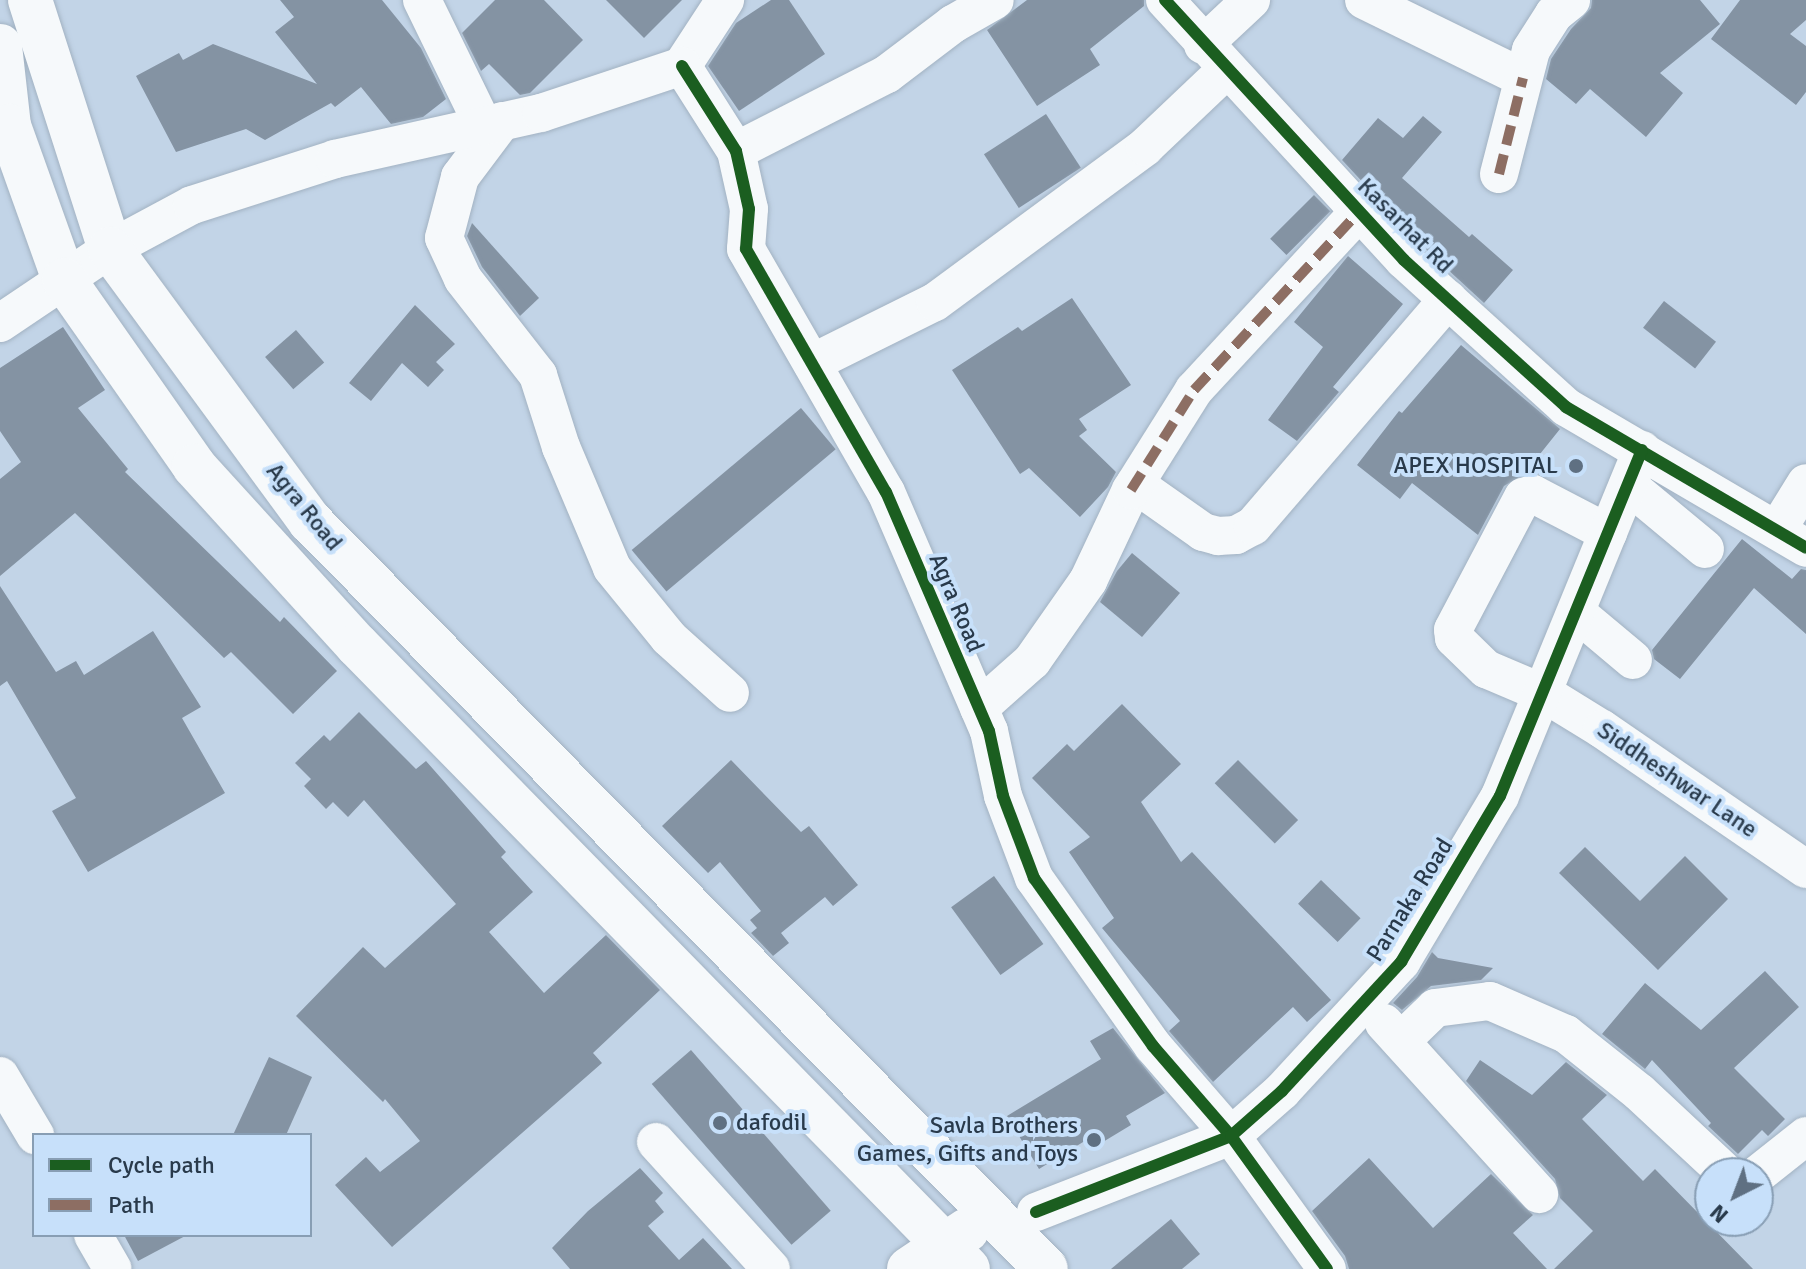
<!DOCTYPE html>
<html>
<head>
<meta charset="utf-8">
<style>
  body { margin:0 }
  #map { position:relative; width:1806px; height:1269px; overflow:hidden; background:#c2d4e7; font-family:Signika,sans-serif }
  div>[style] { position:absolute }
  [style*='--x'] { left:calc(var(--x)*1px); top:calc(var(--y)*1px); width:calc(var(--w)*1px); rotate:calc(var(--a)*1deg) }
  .building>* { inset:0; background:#8493a3; transform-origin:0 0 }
  .roads { filter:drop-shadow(0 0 2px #a2b2c2) drop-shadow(0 0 2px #a2b2c2) }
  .minor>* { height:38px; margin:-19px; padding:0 19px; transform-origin:19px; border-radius:19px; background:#f6f9fb }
  .major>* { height:44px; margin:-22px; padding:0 22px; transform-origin:22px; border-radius:22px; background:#f6f9fb }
  .quiet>* { height:10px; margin-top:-5px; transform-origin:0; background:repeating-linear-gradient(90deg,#8d6e63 0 20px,transparent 0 30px) }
  .cycleway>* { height:12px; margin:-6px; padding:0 6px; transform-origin:6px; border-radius:6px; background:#1b5e20 }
  .dots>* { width:22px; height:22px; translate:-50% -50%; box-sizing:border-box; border:4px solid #c7e0fa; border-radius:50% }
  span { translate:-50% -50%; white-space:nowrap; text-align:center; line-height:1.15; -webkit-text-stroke:8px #c7e0fa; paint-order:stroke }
  .street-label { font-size:24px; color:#293a4b }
  .poi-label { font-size:24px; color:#293a4b }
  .right { translate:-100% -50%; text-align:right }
  .left { translate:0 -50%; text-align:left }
  .legend { position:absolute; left:32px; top:1133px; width:280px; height:104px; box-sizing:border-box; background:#c7e0fa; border:2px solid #889eb4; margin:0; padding:10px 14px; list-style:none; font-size:24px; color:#293a4b }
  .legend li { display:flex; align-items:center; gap:16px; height:40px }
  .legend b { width:40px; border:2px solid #889eb4 }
  .north { position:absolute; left:1694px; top:1157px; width:80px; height:80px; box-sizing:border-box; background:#c7e0fa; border:2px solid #889eb4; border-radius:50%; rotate:222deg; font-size:22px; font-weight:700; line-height:32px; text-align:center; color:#293a4b }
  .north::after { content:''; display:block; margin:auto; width:28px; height:36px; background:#5f7082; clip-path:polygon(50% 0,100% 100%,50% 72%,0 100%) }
</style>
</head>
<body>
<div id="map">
  <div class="building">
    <i style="clip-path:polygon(280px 0,382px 0,421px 48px,446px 99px,423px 117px,391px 124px,361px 87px,335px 107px,331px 103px,265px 140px,246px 129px,176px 152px,136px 76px,179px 53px,183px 60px,213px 44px,317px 84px,275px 32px,294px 17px)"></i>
    <i style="clip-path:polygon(495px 0,544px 0,583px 40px,530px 93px,520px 95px,489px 64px,481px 71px,462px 33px)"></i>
    <i style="clip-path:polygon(606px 0,682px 0,644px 38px)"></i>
    <i style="clip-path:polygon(771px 0,789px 0,825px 54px,739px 111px,708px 66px,736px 23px)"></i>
    <i style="clip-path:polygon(1027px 0,1144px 0,1144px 6px,1090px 49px,1100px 65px,1037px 106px,987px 30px)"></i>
    <i style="clip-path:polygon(1592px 0,1700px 0,1720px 24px,1660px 73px,1683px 93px,1646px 137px,1590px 89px,1576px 104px,1546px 79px,1551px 59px,1571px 29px,1591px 8px)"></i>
    <i style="clip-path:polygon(1740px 0,1806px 0,1806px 20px,1790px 34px,1806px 46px,1806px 92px,1796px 105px,1711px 39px)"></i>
    <i style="left:1046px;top:114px;width:64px;height:74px;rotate:57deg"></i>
    <i style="clip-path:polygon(1423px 116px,1442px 132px,1402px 178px,1469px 237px,1472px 234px,1513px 270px,1484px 303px,1420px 244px,1342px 160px,1378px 118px,1403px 138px)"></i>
    <i style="left:1314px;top:195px;width:23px;height:62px;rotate:45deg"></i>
    <i style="clip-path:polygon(472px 223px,539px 298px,520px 316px,482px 267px,467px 236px)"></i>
    <i style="clip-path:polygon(1348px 256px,1403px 304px,1333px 387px,1339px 392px,1297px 441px,1268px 420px,1323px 347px,1294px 322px)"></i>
    <i style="clip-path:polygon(1072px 298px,1131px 385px,1079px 419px,1087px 430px,1079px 436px,1116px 472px,1108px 487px,1080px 517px,1029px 468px,1020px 474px,952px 370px,1018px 327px,1022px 331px)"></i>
    <i style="left:1664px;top:301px;width:66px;height:34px;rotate:38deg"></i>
    <i style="clip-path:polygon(415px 305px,455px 344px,436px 362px,444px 370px,428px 387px,402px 363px,371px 401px,349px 383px)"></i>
    <i style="clip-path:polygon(63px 327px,105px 390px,78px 408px,128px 469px,125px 472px,280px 622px,284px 617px,337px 671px,293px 714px,231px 652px,224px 658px,75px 513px,0 576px,0 479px,21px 462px,0 431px,0 368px)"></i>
    <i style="left:296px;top:330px;width:43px;height:41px;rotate:49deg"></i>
    <i style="clip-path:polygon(1461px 345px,1560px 429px,1524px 474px,1504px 486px,1478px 535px,1412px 483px,1400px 499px,1357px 465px,1399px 411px,1402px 413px)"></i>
    <i style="left:801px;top:408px;width:54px;height:221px;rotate:50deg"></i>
    <i style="clip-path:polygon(1742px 539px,1792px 579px,1801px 569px,1806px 570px,1806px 634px,1754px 588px,1680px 679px,1654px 659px,1652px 650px)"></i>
    <i style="clip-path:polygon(1132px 553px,1180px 593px,1142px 637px,1100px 602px,1117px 571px)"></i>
    <i style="clip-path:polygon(0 586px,56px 672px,76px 661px,84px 675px,153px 631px,201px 707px,182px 718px,225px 793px,88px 872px,52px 811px,76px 798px,7px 681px,0 686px)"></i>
    <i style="clip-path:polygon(1122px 704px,1181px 764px,1141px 802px,1181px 862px,1192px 852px,1331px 1000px,1307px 1022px,1293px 1007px,1213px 1082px,1169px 1031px,1180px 1021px,1102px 928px,1114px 918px,1069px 852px,1090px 837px,1032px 778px,1067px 744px,1074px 751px)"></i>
    <i style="clip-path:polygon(359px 712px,416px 769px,426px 761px,506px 852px,501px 857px,533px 892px,489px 932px,544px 993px,606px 935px,660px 990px,593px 1053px,602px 1063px,392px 1247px,335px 1185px,366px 1157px,380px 1172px,420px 1141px,385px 1099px,383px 1102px,296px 1016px,363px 947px,385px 968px,456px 904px,364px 800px,348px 817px,333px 802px,326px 809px,304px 786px,311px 779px,295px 763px,324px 735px,330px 741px)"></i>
    <i style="clip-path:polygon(731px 760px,801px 832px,809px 826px,858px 885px,833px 906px,825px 897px,781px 933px,789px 943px,773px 956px,751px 933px,757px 928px,750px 920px,761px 911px,720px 862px,708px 873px,662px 826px)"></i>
    <i style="left:1238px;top:760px;width:85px;height:33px;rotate:45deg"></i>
    <i style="clip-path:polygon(1585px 847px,1640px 901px,1685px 856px,1728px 899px,1658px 970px,1559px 873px)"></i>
    <i style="left:994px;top:876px;width:84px;height:53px;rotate:54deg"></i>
    <i style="left:1321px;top:880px;width:55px;height:33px;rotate:44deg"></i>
    <i style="clip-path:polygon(1432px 952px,1438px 958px,1493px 968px,1481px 980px,1431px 986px,1402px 1010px,1393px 1003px,1417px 977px)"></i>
    <i style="clip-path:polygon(1765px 971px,1799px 1007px,1734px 1068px,1785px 1119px,1768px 1136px,1762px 1130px,1738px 1154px,1708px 1126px,1711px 1123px,1652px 1060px,1645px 1069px,1602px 1034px,1645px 983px,1701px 1030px)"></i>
    <i style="clip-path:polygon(1113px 1028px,1165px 1093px,1126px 1116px,1131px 1125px,1093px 1148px,1088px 1139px,1039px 1169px,1007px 1116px,1101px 1059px,1090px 1041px)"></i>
    <i style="left:691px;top:1050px;width:213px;height:52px;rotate:49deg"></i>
    <i style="clip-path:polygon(269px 1057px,312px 1077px,286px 1135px,233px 1135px)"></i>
    <i style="clip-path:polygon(1480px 1060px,1532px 1095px,1566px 1062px,1607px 1095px,1582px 1119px,1643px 1181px,1655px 1169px,1753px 1269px,1554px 1269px,1593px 1231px,1560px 1198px,1555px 1179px,1466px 1081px)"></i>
    <i style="clip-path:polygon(1369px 1158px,1433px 1228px,1491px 1174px,1533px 1215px,1513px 1233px,1547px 1269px,1349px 1269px,1345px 1256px,1312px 1211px)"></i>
    <i style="clip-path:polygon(640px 1168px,663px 1193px,655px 1201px,664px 1212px,648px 1226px,679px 1260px,703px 1238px,732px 1269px,570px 1269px,552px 1248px,588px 1211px)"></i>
    <i style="clip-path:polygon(1171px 1219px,1200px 1254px,1182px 1269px,1111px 1269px)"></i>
    <i style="clip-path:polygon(124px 1235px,187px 1235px,138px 1261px)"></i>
  </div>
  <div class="roads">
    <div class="minor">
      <i style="--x:422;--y:0;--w:139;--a:64"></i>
      <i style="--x:1165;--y:0;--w:353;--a:47.4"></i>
      <i style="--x:1404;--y:260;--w:219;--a:42.2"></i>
      <i style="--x:1566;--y:407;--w:278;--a:30.4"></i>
      <i style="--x:1364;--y:0;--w:177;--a:26.1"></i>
      <i style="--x:1203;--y:45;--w:66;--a:-43.2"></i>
      <i style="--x:682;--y:66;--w:101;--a:57.6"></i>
      <i style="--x:736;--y:151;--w:59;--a:77.4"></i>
      <i style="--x:749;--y:209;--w:40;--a:94.3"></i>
      <i style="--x:746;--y:249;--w:280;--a:60.1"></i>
      <i style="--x:886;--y:492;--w:260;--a:66.7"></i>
      <i style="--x:989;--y:731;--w:66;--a:77.8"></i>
      <i style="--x:1003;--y:796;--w:88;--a:69.3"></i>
      <i style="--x:1034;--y:878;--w:206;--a:54.7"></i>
      <i style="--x:1153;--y:1046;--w:119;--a:49.1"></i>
      <i style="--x:1231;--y:1136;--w:164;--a:54.2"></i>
      <i style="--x:682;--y:66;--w:79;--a:-56.9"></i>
      <i style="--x:502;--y:121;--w:70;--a:126.9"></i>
      <i style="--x:460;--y:177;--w:63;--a:104.7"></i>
      <i style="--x:444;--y:238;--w:45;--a:65.1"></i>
      <i style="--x:463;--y:279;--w:122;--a:52"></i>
      <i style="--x:538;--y:375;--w:76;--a:72.3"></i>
      <i style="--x:561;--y:447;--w:131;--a:67.1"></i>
      <i style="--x:612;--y:568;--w:90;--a:50.8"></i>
      <i style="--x:669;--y:638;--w:82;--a:42"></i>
      <i style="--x:736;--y:151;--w:169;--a:-27"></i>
      <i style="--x:887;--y:74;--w:83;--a:-37.1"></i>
      <i style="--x:953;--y:24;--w:48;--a:-29.7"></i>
      <i style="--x:1499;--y:174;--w:128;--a:-75.5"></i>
      <i style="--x:1531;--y:50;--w:43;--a:-57.4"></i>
      <i style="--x:1554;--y:14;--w:22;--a:-39"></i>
      <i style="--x:0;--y:323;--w:133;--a:-33.9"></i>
      <i style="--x:110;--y:249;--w:93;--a:-28.2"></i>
      <i style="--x:192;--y:205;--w:150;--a:-17.8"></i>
      <i style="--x:335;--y:159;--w:211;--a:-12.6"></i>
      <i style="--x:541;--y:113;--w:149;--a:-18.4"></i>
      <i style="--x:812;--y:363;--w:137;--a:-26.4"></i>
      <i style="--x:935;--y:302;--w:261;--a:-36.4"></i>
      <i style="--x:1145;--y:147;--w:112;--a:-43.5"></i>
      <i style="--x:1135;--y:484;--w:83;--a:35.2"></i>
      <i style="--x:1203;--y:532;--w:16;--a:15"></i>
      <i style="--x:1218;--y:536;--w:18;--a:-3"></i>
      <i style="--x:1236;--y:535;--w:19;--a:-28"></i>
      <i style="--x:1253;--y:526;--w:299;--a:-49.3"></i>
      <i style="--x:1628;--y:485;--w:100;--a:39.7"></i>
      <i style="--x:1777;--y:530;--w:55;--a:-58.3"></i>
      <i style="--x:1608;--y:533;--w:85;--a:-152.5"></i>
      <i style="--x:1533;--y:494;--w:10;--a:163"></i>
      <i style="--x:1523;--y:497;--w:150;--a:117.8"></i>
      <i style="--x:1453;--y:630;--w:8;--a:83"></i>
      <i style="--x:1454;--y:638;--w:45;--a:44.1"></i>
      <i style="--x:1486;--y:669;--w:64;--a:23"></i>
      <i style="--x:1545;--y:694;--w:67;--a:31.6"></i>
      <i style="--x:1602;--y:729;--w:247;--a:34.5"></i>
      <i style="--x:1577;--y:613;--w:73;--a:40"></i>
      <i style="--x:979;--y:708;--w:71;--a:-41.6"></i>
      <i style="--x:1032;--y:661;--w:98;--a:-55"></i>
      <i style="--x:1088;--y:581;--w:101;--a:-64.7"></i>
      <i style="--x:1131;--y:490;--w:118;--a:-57.8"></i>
      <i style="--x:1194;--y:390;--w:243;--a:-47.2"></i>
      <i style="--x:1384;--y:1023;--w:231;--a:47.8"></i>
      <i style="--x:1401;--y:1041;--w:47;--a:-44.1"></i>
      <i style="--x:1435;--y:1008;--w:55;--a:-7.3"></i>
      <i style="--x:1490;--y:1001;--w:83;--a:23.5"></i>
      <i style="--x:1566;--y:1034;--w:93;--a:38.5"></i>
      <i style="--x:1639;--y:1092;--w:119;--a:43"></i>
      <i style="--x:0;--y:1076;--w:69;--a:59.3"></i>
      <i style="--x:656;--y:1142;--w:171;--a:47.8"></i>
      <i style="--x:1758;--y:1174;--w:61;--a:-38.4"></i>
      <i style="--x:1036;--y:1212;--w:209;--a:-21.3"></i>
      <i style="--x:1231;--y:1136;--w:68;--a:-41.4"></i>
      <i style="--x:1282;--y:1091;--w:176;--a:-47.3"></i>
      <i style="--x:1401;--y:962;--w:193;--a:-59.2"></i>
      <i style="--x:1500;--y:796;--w:374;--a:-67.7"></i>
      <i style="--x:93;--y:1235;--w:39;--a:60"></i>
    </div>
    <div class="major">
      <i style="--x:30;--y:0;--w:262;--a:72.2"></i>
      <i style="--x:110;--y:249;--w:338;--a:53.7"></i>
      <i style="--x:310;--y:521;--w:1049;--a:45.46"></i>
      <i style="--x:0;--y:46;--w:81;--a:83.6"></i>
      <i style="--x:9;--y:126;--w:164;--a:70.3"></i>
      <i style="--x:64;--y:280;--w:227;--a:55"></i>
      <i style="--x:194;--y:466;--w:242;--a:47.7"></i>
      <i style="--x:357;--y:645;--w:873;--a:45.6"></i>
      <i style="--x:909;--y:1269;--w:70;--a:-33.9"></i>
    </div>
  </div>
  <div class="quiet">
    <i style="--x:1499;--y:174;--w:99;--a:-76"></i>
    <i style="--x:1131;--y:490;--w:118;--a:-57.8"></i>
    <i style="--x:1194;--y:390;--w:243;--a:-47.2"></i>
  </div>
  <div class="cycleway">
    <i style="--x:1165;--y:0;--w:353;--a:47.4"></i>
    <i style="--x:1404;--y:260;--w:219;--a:42.2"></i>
    <i style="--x:1566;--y:407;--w:278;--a:30.4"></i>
    <i style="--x:682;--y:66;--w:101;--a:57.6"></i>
    <i style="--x:736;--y:151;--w:59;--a:77.4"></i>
    <i style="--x:749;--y:209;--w:40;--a:94.3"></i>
    <i style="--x:746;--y:249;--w:280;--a:60.1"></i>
    <i style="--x:886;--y:492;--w:260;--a:66.7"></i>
    <i style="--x:989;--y:731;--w:66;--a:77.8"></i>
    <i style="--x:1003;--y:796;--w:88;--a:69.3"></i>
    <i style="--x:1034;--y:878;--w:206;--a:54.7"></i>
    <i style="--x:1153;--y:1046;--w:119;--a:49.1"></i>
    <i style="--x:1231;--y:1136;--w:164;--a:54.2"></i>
    <i style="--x:1036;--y:1212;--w:209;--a:-21.3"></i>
    <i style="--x:1231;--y:1136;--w:68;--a:-41.4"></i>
    <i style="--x:1282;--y:1091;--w:176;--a:-47.3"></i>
    <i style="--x:1401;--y:962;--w:193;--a:-59.2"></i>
    <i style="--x:1500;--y:796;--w:374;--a:-67.7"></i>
  </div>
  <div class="dots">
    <i style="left:1576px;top:466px;background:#5f7082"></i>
    <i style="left:720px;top:1123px;background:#5f7082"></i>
    <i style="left:1094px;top:1140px;background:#5f7082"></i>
  </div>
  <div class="street-label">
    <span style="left:1405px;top:226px;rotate:45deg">Kasarhat Rd</span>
    <span style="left:304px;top:507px;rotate:51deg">Agra Road</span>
    <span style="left:956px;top:603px;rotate:67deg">Agra Road</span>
    <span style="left:1677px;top:780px;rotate:34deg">Siddheshwar Lane</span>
    <span style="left:1410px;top:900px;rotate:-58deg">Parnaka Road</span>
  </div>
  <div class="poi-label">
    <span class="right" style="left:1558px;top:466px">APEX HOSPITAL</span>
    <span class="left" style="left:736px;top:1123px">dafodil</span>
    <span class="right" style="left:1078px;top:1140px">Savla Brothers<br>Games, Gifts and Toys</span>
  </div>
  <ul class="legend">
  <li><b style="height:10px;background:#1b5e20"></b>Cycle path</li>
  <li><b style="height:10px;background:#8d6e63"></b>Path</li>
  </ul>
  <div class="north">N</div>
</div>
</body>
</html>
